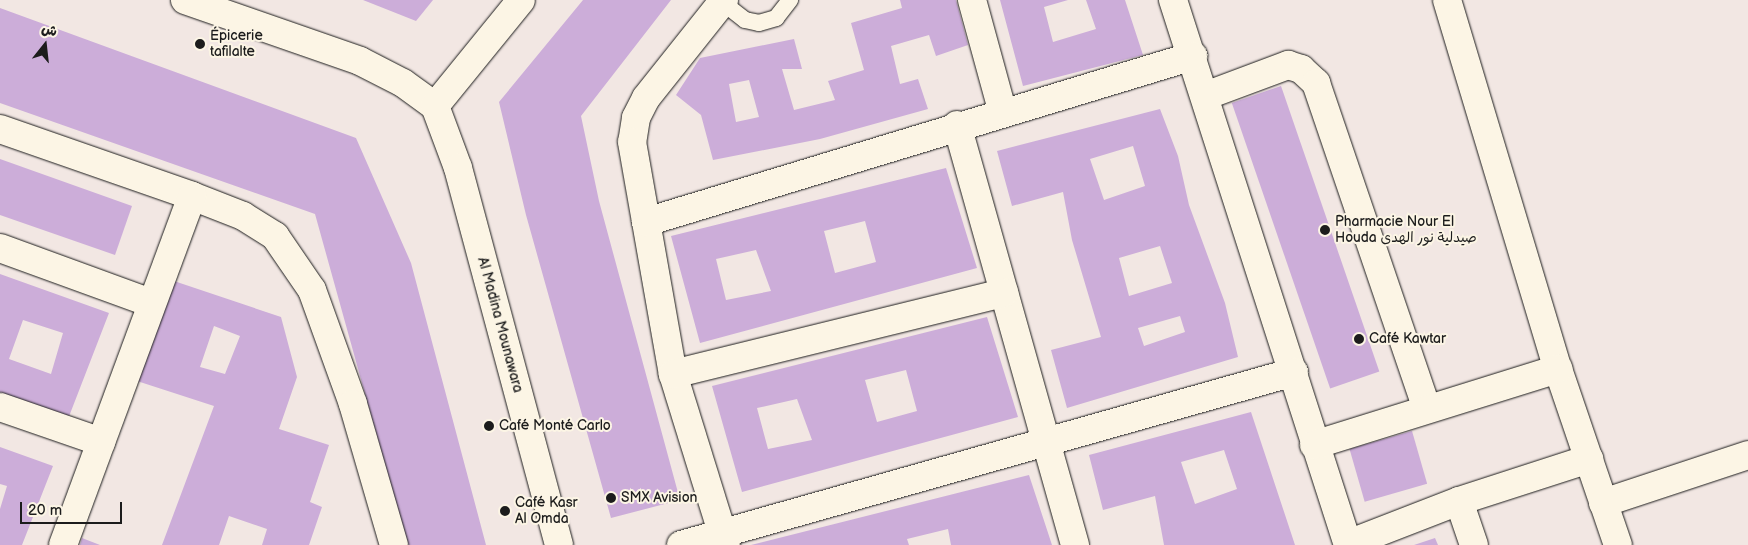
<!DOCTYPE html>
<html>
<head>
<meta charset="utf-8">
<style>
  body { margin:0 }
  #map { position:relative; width:1748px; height:545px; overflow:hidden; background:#f2e7e3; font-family:"Balsamiq Sans","Playpen Sans Arabic",sans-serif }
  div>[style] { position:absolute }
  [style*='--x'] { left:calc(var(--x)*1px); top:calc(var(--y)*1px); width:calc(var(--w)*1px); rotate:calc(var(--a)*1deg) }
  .building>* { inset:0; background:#ccadd9; transform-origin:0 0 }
  .roads { filter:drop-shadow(0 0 1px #1c1c1c) drop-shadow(0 0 1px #1c1c1c) }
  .service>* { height:16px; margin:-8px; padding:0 8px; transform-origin:8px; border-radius:8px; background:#fcf5e5 }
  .minor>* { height:28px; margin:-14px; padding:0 14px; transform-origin:14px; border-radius:14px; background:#fcf5e5 }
  .dots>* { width:14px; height:14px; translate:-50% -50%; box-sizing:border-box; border:2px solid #fcf5e5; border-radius:50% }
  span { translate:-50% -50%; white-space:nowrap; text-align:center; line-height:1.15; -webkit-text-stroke:4px #fcf5e5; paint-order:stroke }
  .poi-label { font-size:14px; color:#1c1c1c }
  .left { translate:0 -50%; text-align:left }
  .street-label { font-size:14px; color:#1c1c1c }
  .north { position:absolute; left:20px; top:20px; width:50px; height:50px; -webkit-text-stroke:4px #fcf5e5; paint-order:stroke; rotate:16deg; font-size:14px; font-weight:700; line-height:20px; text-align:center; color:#1c1c1c }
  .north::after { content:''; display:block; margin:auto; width:18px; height:22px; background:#1c1c1c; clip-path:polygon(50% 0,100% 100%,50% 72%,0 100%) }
  .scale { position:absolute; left:20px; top:502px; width:102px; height:22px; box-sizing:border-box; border:2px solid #1c1c1c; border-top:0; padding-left:6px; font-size:15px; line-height:18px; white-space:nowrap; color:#1c1c1c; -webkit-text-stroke:4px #fcf5e5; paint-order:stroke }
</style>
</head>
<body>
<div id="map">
  <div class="building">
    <i style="clip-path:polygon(363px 0,433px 0,416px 21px)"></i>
    <i style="clip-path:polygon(583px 0,671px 0,581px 116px,599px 201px,680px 500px,611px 518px,526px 215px,499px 102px)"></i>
    <i style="clip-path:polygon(evenodd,900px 0,956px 0,968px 45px,936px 56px,929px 35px,891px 46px,900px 84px,918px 79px,928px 109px,820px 139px,713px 160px,701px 115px,676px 95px,700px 58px,794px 39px,802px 69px,782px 69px,794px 110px,835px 100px,828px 81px,864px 70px,851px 23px,902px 8px,900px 0,749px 80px,759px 117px,736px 122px,729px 84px,749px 80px)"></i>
    <i style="clip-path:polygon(1000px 0,1068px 0,1044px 7px,1053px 42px,1096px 29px,1086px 0,1125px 0,1143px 55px,1023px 86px)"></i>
    <i style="clip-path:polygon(0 8px,356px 138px,411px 263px,486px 545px,407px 545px,315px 214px,0 103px)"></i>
    <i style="left:1281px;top:86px;width:302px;height:52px;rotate:71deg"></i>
    <i style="clip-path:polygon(evenodd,1160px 109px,1178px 156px,1189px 205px,1225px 303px,1238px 357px,1067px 408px,1051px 350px,1101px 337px,1072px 240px,1063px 192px,1012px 206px,997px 151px,1160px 109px,1133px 146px,1145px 186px,1104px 200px,1090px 159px,1133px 146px,1160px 109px,1160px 246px,1172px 283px,1129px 296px,1119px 258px,1160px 246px,1160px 109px,1180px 316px,1185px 332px,1144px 346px,1138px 328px,1180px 316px)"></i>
    <i style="clip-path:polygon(0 159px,132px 206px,115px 255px,0 215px)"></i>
    <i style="clip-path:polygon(evenodd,946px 168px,977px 268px,700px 343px,671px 236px,946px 168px,865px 221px,876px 262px,835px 273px,824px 231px,865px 221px,946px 168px,756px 250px,771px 291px,726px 300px,716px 259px,756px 250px)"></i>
    <i style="clip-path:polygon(evenodd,0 274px,109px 313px,68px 419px,0 394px,0 274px,23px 320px,63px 333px,51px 374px,9px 359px,23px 320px)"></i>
    <i style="clip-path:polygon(evenodd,171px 280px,281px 317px,297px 377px,279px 429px,329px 445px,310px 502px,322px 507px,309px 545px,262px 545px,267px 529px,229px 516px,219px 545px,162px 545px,214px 406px,137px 381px,171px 280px,214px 326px,240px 336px,225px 374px,200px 367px,214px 326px)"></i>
    <i style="clip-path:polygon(evenodd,987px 317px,1018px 417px,742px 492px,712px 386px,987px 317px,906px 370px,917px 411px,877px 422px,865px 380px,906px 370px,987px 317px,797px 399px,812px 440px,768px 449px,757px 408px,797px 399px)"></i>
    <i style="clip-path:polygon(evenodd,1251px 412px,1295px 545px,1164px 545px,1155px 496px,1103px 510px,1089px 455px,1251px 412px,1224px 450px,1237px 489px,1195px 504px,1181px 462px,1224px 450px)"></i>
    <i style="left:1412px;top:431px;width:55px;height:65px;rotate:74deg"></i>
    <i style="clip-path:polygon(0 447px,53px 466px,22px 545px,0 545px,0 509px,7px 486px,0 484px)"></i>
    <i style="clip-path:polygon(1029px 475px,1052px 545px,951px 545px,948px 529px,907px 539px,909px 545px,751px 545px)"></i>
    <i style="clip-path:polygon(82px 538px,100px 545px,80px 545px)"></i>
    <i style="clip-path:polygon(1435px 538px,1438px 545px,1414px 545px)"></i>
  </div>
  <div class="roads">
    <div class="service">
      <i style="--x:722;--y:2;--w:29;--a:38"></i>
      <i style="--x:745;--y:20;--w:14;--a:12"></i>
      <i style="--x:759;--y:23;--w:18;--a:-16"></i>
      <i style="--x:776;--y:18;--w:23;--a:-52"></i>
    </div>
    <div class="minor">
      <i style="--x:185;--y:0;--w:185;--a:19.2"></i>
      <i style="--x:360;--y:61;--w:48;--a:27.1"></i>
      <i style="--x:403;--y:83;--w:39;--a:36"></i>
      <i style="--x:724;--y:0;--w:125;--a:128.5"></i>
      <i style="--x:646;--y:98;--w:22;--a:117"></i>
      <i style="--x:636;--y:118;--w:24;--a:99"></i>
      <i style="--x:632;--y:142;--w:236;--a:80"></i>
      <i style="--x:673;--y:374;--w:179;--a:72.8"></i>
      <i style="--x:972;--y:0;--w:117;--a:74.7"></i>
      <i style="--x:1173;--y:0;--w:572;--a:72.2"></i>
      <i style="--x:1447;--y:0;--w:385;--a:73.3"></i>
      <i style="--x:1558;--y:369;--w:186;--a:71.2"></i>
      <i style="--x:1205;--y:96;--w:89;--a:-20.5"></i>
      <i style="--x:1288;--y:65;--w:14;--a:17"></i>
      <i style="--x:1301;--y:69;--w:21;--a:43"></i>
      <i style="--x:1316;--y:83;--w:344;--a:71.2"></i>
      <i style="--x:435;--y:106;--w:66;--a:69.6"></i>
      <i style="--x:458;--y:168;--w:390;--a:75"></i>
      <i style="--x:435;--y:106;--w:136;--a:-50.9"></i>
      <i style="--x:957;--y:125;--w:436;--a:74.3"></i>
      <i style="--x:0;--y:129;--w:203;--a:19.2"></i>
      <i style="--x:192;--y:196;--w:55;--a:21.4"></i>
      <i style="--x:243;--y:216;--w:38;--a:32"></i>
      <i style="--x:275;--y:236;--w:65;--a:55.6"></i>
      <i style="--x:312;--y:290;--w:121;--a:70.2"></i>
      <i style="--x:353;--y:404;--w:147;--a:73.8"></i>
      <i style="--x:646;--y:222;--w:572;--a:-16.88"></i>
      <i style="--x:0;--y:248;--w:161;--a:20"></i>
      <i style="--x:673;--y:374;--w:341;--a:-13.8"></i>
      <i style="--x:0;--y:407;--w:107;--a:19.1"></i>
      <i style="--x:1314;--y:445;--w:256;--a:-17.3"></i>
      <i style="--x:1459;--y:501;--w:46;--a:71.2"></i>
      <i style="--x:1603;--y:503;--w:153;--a:-18.3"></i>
      <i style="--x:1348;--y:544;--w:119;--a:-21.2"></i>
      <i style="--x:1459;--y:501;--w:137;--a:-17.9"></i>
      <i style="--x:63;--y:545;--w:372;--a:-69.7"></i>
      <i style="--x:681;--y:545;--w:637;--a:-15.76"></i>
    </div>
  </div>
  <div class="dots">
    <i style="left:200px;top:44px;background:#1c1c1c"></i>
    <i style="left:1325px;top:230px;background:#1c1c1c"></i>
    <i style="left:1359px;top:339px;background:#1c1c1c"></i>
    <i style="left:489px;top:426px;background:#1c1c1c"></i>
    <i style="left:611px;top:498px;background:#1c1c1c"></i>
    <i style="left:505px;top:511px;background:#1c1c1c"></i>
  </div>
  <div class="poi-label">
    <span class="left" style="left:210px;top:44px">Épicerie<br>tafilalte</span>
    <span class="left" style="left:1335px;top:230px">Pharmacie Nour El<br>Houda صيدلية نور الهدى</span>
    <span class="left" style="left:1369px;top:339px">Café Kawtar</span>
    <span class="left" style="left:499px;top:426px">Café Monté Carlo</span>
    <span class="left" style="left:621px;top:498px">SMX Avision</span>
    <span class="left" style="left:515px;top:511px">Café Kasr<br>Al Omda</span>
  </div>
  <div class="street-label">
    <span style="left:500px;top:325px;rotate:75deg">Al Madina Mounawara</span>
  </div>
  <div class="north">ش</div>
  <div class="scale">20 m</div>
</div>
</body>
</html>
